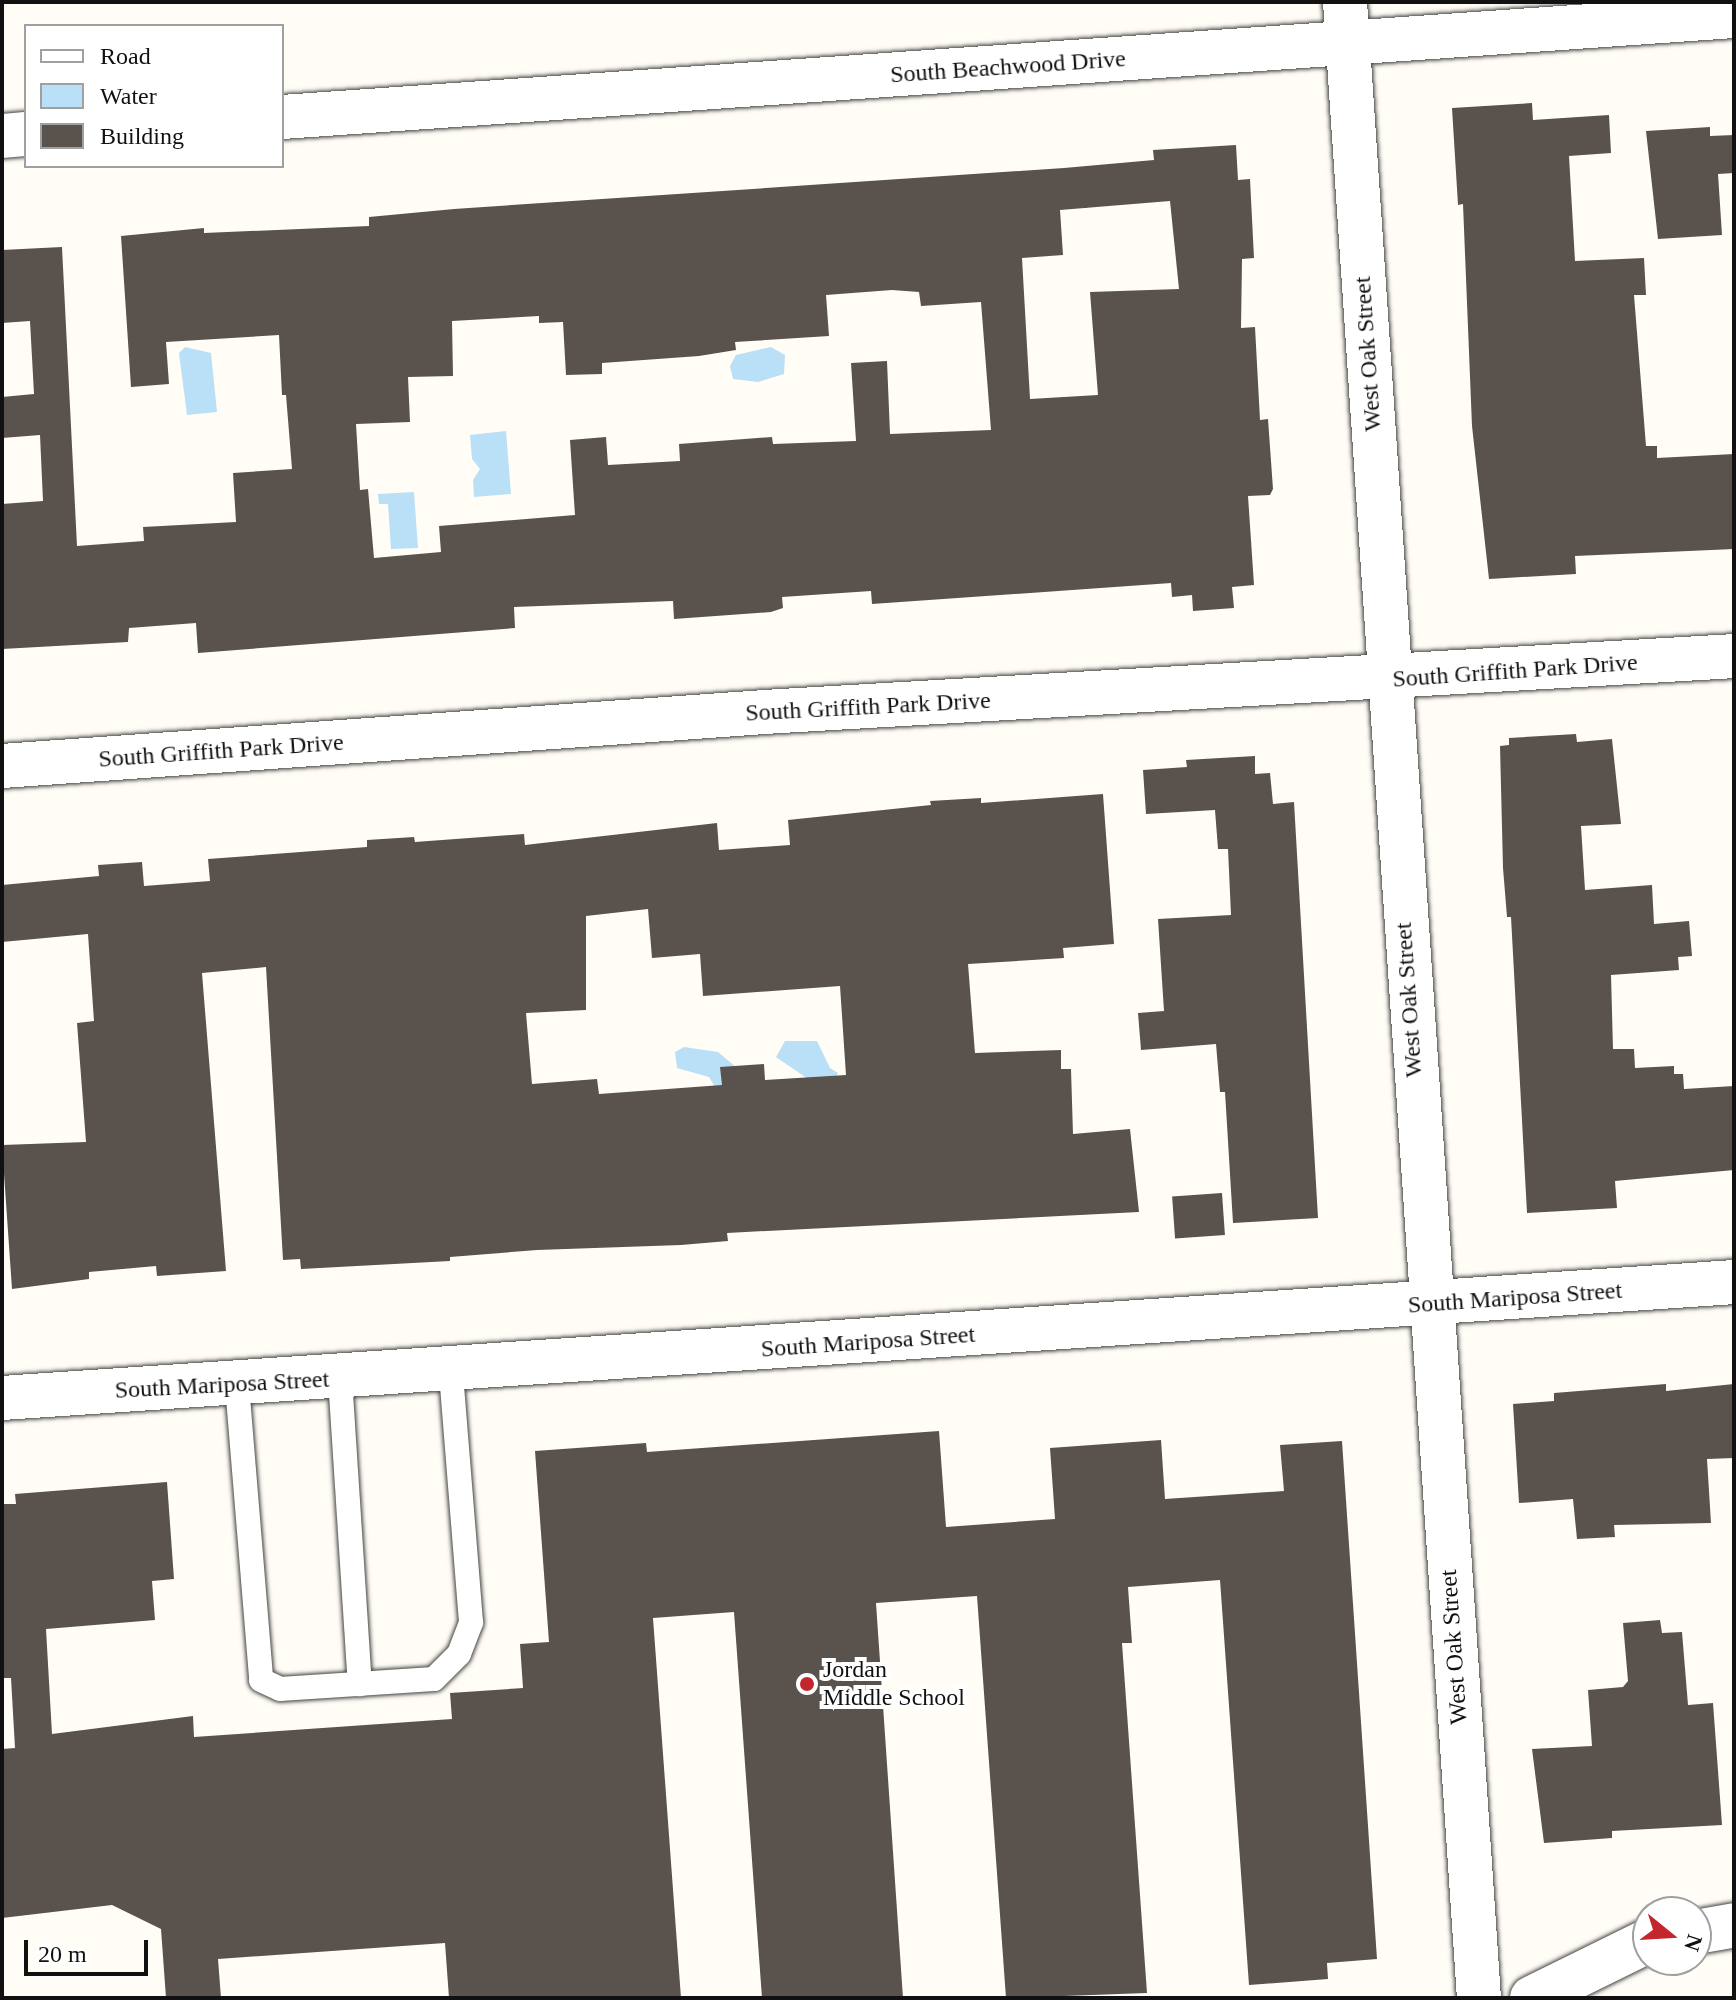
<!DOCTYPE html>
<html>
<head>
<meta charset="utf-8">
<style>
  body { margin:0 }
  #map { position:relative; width:1736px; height:2000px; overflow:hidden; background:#fffdf5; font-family:"Times New Roman",serif }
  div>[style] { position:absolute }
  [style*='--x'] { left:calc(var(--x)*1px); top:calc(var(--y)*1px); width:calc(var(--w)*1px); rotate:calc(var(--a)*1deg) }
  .water>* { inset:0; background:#b9e0f7 }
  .building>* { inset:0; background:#5a524d; transform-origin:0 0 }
  .roads { filter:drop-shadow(0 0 2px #444) drop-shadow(0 0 2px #444) }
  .service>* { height:24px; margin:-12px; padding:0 12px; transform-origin:12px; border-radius:12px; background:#fff }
  .minor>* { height:44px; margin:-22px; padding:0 22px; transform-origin:22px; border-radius:22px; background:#fff }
  .dots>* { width:22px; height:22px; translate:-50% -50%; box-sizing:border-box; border:4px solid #fff; border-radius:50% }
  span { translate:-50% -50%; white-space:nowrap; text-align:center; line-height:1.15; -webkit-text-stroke:8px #fff; paint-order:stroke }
  .street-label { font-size:24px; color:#111 }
  .poi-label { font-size:24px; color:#111 }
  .left { translate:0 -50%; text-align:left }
  .frame { position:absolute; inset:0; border:4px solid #111; pointer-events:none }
  .legend { position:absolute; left:24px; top:24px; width:260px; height:144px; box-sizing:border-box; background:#fff; border:2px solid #a0a0a0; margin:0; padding:10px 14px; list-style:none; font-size:24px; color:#111 }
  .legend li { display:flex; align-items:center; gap:16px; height:40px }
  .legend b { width:40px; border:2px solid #a0a0a0 }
  .north { position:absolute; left:1632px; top:1896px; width:80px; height:80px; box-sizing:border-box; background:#fff; border:2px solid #a0a0a0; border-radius:50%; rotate:108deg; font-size:22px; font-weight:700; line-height:32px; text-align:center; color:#111 }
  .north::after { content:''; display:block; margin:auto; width:28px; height:36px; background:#c4262e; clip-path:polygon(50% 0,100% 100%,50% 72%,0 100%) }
  .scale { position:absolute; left:24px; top:1940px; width:124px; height:36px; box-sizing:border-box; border:4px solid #111; border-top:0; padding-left:10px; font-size:24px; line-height:28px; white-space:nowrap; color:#111; -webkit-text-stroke:6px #fff; paint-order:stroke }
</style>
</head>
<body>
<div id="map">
  <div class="water">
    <i style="clip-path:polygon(185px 347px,211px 353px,217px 412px,187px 415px,179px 353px)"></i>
    <i style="clip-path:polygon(771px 347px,785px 355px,784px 374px,758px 382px,733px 379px,730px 366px,736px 355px)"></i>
    <i style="clip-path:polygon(506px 431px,511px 494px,474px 497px,473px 480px,480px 469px,472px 459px,470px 435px)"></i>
    <i style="clip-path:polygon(414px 492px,418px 548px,391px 549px,388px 504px,379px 504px,378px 494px)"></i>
    <i style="clip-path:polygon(785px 1041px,817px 1041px,830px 1068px,838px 1073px,827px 1092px,776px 1057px)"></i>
    <i style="clip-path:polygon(684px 1047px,718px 1052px,737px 1068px,741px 1083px,715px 1087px,709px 1077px,677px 1068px,675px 1052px)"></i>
  </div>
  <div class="building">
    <i style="clip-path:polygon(1532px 103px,1533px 120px,1609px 115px,1611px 153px,1569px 156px,1575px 261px,1644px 258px,1646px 295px,1634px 295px,1646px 446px,1657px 446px,1657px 458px,1734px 454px,1734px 549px,1575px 556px,1576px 574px,1489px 579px,1472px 426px,1463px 204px,1458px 205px,1452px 108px)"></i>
    <i style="clip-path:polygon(1710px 127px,1710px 136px,1734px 135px,1734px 173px,1718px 174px,1722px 235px,1658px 239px,1646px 131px)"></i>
    <i style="clip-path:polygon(evenodd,1236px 145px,1238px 180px,1250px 179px,1254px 258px,1242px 259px,1241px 328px,1255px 327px,1260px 420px,1268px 419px,1273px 489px,1270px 495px,1248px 496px,1254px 585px,1232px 587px,1234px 608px,1193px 611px,1192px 595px,1172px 597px,1171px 583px,872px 604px,871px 591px,782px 597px,783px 608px,771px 612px,674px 619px,673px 601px,514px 607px,515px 628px,198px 653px,196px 623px,129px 628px,128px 642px,2px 649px,2px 504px,43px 501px,40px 435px,2px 438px,2px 397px,34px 394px,30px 321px,2px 323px,2px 250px,62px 247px,77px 546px,144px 541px,143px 527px,236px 522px,233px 473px,292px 469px,286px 395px,282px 395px,279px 335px,166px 342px,169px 384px,131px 387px,121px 236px,204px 228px,204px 233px,369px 226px,369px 217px,454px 209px,1064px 168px,1154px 160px,1153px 150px,1236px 145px,1170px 201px,1179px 289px,1090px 292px,1098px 395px,1030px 399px,1022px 258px,1063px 255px,1060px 210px,1170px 201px,1236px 145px,892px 290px,919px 292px,921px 306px,981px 302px,991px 430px,890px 434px,887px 361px,851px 363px,856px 441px,773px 444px,772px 437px,679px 444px,680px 461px,608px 465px,606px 437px,570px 440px,575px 515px,439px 526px,441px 552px,374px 558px,368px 489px,360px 490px,356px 424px,410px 422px,408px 377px,453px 376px,452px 321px,539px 316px,539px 323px,563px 322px,566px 375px,602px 374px,602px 363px,699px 356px,736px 350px,735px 342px,829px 336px,826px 295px,892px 290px)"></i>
    <i style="clip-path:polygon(1576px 734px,1577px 742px,1612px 739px,1621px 824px,1581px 826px,1585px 890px,1652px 885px,1654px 924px,1689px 921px,1692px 956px,1678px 957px,1679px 970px,1611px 975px,1613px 1049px,1634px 1049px,1635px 1068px,1674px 1066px,1674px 1074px,1683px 1074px,1684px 1089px,1734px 1086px,1734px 1170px,1615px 1181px,1617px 1208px,1527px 1213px,1511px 917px,1507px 917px,1503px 868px,1500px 746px,1509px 745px,1509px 738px)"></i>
    <i style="clip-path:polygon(1255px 756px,1255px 774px,1270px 773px,1273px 804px,1294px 802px,1318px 1218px,1233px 1223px,1225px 1092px,1220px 1092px,1216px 1044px,1141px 1050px,1138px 1013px,1164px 1011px,1158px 919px,1231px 915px,1228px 849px,1218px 849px,1215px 810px,1146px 814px,1143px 770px,1187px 767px,1186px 760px)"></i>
    <i style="clip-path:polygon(evenodd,1103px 794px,1114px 944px,1063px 948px,1064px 958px,968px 964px,975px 1053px,1061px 1050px,1061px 1069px,1071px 1069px,1073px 1134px,1130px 1129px,1139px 1212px,727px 1233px,728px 1241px,681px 1245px,537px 1250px,450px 1257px,450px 1261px,301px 1269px,300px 1259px,283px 1260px,266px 967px,202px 973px,226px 1271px,157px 1276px,156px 1266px,89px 1272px,89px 1279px,12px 1289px,2px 1145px,86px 1142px,77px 1023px,94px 1021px,88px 934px,2px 942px,2px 885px,99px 876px,98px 865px,142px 862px,144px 886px,210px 881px,208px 859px,367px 847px,367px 840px,414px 837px,415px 842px,524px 834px,525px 845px,717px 823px,719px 850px,790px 845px,788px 820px,931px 805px,930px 801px,981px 798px,981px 803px,1103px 794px,648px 909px,652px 958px,700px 954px,703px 996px,840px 986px,846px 1075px,765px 1080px,764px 1064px,720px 1067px,722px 1085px,599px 1094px,597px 1079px,532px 1084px,526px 1013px,586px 1010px,586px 916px,648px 909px)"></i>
    <i style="left:1222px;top:1193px;width:42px;height:50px;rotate:86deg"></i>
    <i style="clip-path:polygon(1666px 1384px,1666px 1391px,1734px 1384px,1734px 1458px,1707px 1459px,1711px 1523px,1614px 1525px,1615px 1537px,1577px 1539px,1573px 1499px,1519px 1503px,1513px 1404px,1554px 1401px,1554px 1393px)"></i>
    <i style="clip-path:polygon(939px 1431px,946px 1527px,1055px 1519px,1050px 1448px,1161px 1440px,1165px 1499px,1284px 1491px,1280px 1445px,1342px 1441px,1377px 1959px,1327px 1963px,1328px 1979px,1249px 1985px,1220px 1580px,1128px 1587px,1132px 1643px,1122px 1643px,1147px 1993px,1006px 1998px,977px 1596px,876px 1603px,903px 1998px,762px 1998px,734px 1612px,653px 1618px,681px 1998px,449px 1998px,445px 1943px,218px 1959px,221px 1998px,166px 1998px,161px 1929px,112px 1905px,2px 1918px,2px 1749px,15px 1748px,11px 1678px,2px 1678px,2px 1504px,16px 1504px,15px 1494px,167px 1482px,174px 1579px,152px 1581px,155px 1620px,46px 1629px,52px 1734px,193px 1716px,194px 1737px,452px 1719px,450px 1693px,523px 1688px,520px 1644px,549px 1642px,535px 1451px,646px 1443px,647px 1452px)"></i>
    <i style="clip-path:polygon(1660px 1620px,1662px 1633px,1682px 1632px,1688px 1705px,1713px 1703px,1722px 1825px,1612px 1831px,1612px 1838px,1544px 1843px,1532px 1749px,1592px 1746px,1588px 1690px,1623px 1687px,1628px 1681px,1623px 1623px)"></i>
  </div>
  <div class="roads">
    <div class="service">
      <i style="--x:340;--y:1378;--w:307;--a:86.3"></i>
      <i style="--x:237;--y:1385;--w:296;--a:85.3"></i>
      <i style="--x:261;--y:1680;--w:21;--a:25"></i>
      <i style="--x:280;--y:1689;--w:154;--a:-3.7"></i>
      <i style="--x:434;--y:1679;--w:35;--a:-45"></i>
      <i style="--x:459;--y:1654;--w:34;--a:-69"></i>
      <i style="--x:471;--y:1622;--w:252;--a:-94.6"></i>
    </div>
    <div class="minor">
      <i style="--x:1345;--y:2;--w:2000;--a:86.16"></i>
      <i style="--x:282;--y:117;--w:1456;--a:-3.98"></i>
      <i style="--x:2;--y:136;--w:24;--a:-5"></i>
      <i style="--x:2;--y:766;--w:764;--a:-4.05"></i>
      <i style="--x:764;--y:712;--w:972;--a:-3.3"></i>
      <i style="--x:2;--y:1398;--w:1736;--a:-3.83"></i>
      <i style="--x:1696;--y:1932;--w:39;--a:-10"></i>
      <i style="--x:1532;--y:1998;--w:129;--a:-26.2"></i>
    </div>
  </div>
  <div class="dots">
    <i style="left:807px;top:1684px;background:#c4262e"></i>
  </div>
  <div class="street-label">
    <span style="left:1008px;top:67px;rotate:-4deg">South Beachwood Drive</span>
    <span style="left:1368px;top:354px;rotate:-94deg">West Oak Street</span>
    <span style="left:1515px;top:671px;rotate:-4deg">South Griffith Park Drive</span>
    <span style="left:868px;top:707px;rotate:-3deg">South Griffith Park Drive</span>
    <span style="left:221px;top:751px;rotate:-4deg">South Griffith Park Drive</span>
    <span style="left:1409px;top:1000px;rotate:-94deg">West Oak Street</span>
    <span style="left:1515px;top:1298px;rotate:-4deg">South Mariposa Street</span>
    <span style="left:868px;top:1342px;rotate:-4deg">South Mariposa Street</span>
    <span style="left:222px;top:1385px;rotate:-3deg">South Mariposa Street</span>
    <span style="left:1454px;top:1647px;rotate:-94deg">West Oak Street</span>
  </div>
  <div class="poi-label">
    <span class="left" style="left:823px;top:1684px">Jordan<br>Middle School</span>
  </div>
  <div class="frame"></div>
  <ul class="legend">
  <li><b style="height:10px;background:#fff"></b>Road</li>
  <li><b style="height:22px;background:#b9e0f7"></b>Water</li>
  <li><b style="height:22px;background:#5a524d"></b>Building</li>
  </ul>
  <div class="north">N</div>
  <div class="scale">20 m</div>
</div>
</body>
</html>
